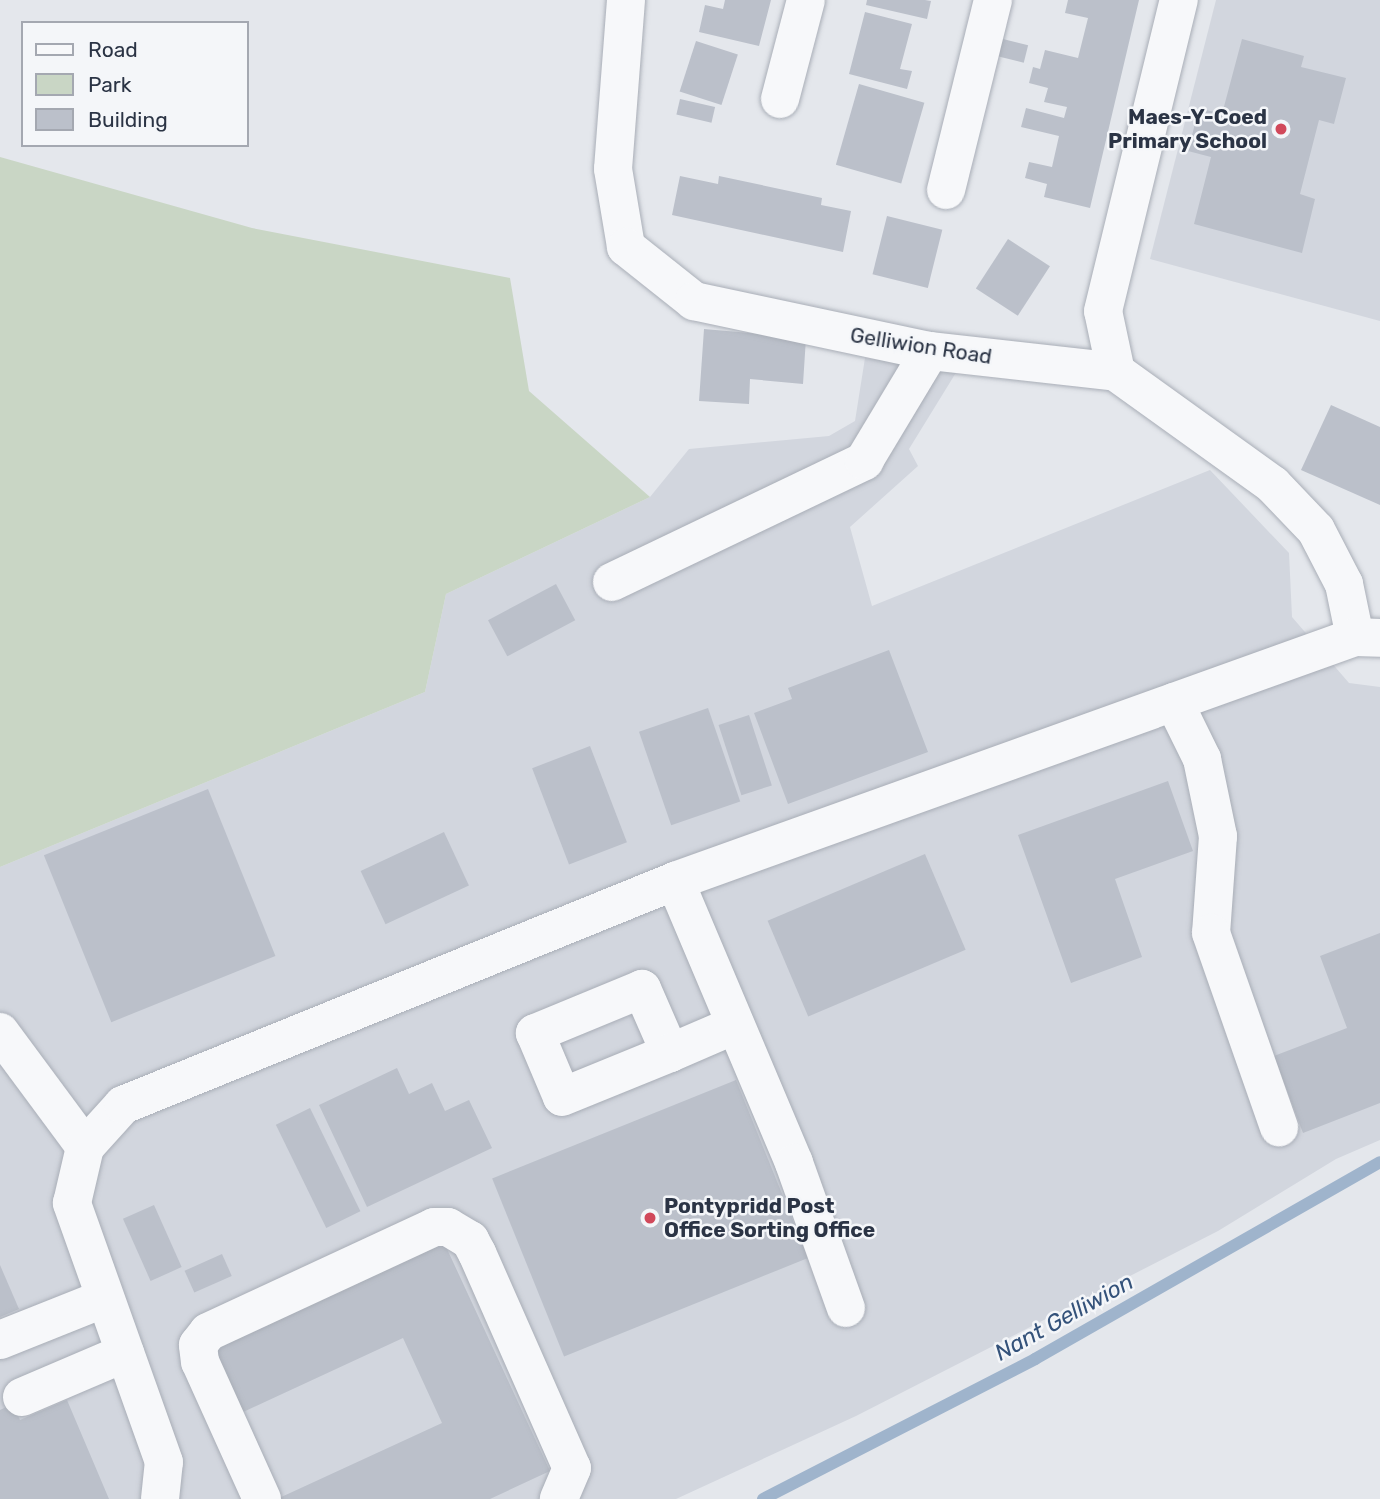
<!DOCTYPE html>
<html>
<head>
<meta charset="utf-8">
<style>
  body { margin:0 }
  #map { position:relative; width:1380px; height:1499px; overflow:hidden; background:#e4e7ec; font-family:Rubik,sans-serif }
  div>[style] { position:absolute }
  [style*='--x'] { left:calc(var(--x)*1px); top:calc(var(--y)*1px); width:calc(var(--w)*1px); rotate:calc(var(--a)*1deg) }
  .built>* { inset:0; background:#d2d6de }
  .green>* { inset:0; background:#c9d6c5 }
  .stream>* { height:12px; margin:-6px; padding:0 6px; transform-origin:6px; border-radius:6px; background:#9fb4cc }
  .building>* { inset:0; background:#bbc0ca; transform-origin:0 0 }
  .roads { filter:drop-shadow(0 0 2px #a9aeb7) drop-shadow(0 0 2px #a9aeb7) }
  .minor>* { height:38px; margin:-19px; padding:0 19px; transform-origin:19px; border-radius:19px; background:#f7f8fa }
  .dots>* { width:19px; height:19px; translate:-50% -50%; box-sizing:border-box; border:4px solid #f4f6f9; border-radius:50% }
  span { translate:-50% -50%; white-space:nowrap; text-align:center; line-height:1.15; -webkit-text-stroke:5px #f4f6f9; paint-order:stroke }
  .poi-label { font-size:21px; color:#2b3445; font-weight:700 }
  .right { translate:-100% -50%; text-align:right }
  .left { translate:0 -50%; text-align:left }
  .street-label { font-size:21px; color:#2b3445 }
  .water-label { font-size:23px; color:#34527a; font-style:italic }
  .legend { position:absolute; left:21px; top:21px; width:228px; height:126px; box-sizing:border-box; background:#f4f6f9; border:2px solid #a4a8b1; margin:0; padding:9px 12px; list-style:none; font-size:21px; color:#2b3445 }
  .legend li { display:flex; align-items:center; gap:14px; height:35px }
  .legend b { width:35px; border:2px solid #a4a8b1 }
</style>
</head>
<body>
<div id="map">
  <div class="built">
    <i style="clip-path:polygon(1216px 0,1380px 0,1380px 321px,1150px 259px)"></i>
    <i style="clip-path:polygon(865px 358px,957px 371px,909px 449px,918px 466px,850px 527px,872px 606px,1210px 470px,1289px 553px,1292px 617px,1349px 683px,1380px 687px,1380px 1140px,1336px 1159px,1218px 1231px,856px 1416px,676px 1499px,0 1499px,0 867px,425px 692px,446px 594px,650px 497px,689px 449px,829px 436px,855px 421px)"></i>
  </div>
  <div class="green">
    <i style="clip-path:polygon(0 157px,252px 228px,510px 278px,529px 391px,650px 497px,446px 594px,425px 692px,0 867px)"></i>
  </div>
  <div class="stream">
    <i style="--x:763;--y:1499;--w:306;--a:-27.2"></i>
    <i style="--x:1035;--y:1359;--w:397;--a:-29.7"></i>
  </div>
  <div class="building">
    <i style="clip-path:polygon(725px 0,771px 0,759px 46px,699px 32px,705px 5px,723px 9px)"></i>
    <i style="clip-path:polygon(867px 0,925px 0,931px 1px,927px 19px,866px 5px)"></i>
    <i style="clip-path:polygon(1068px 0,1139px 0,1090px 208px,1044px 197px,1047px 184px,1025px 178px,1029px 162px,1052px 167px,1059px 136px,1021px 127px,1026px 108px,1064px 118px,1067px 107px,1044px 102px,1048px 88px,1029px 83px,1033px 67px,1040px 69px,1045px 50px,1078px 58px,1088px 18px,1065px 13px)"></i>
    <i style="clip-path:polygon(865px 12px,912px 24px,900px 69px,912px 71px,907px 89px,849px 74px)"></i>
    <i style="left:999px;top:38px;width:30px;height:18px;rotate:14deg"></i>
    <i style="clip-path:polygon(1242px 39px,1304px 56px,1301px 67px,1346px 78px,1334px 124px,1319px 120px,1300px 194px,1315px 199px,1302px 253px,1194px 224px,1211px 157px,1188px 151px,1199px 108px,1222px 114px)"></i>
    <i style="left:696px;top:41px;width:44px;height:53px;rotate:18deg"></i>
    <i style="left:859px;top:84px;width:68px;height:84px;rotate:16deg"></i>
    <i style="left:680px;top:99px;width:36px;height:16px;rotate:13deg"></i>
    <i style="clip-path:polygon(680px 176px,718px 184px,719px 176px,822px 198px,821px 205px,851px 211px,843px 252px,672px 215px)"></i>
    <i style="left:887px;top:216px;width:57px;height:60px;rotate:14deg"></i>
    <i style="left:1008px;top:239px;width:50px;height:59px;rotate:33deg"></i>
    <i style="clip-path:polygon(704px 329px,806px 338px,803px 384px,750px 379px,749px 404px,699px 401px)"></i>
    <i style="clip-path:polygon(1331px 405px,1380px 427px,1380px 505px,1301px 470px)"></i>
    <i style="left:556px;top:584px;width:41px;height:77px;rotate:62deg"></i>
    <i style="clip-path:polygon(889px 650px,928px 752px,788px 804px,754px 713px,792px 699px,788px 688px)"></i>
    <i style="left:708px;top:708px;width:99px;height:73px;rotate:71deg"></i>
    <i style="left:749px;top:715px;width:74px;height:32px;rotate:72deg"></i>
    <i style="left:590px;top:746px;width:103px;height:62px;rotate:69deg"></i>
    <i style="clip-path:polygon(1168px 781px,1193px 851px,1115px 879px,1142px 957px,1071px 983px,1018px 835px)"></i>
    <i style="left:208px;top:789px;width:180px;height:177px;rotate:68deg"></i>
    <i style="left:444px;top:832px;width:59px;height:92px;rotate:65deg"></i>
    <i style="left:925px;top:854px;width:104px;height:171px;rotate:67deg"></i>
    <i style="clip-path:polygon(1380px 933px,1380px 1103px,1303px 1133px,1274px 1056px,1347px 1028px,1320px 956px)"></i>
    <i style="clip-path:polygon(397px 1068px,409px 1094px,432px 1083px,445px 1111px,469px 1100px,492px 1148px,367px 1207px,319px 1105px)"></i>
    <i style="left:736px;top:1080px;width:192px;height:263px;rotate:68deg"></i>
    <i style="left:310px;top:1108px;width:115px;height:38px;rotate:64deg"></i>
    <i style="left:154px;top:1205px;width:68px;height:34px;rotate:66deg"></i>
    <i style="clip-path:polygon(441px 1236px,550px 1471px,490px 1499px,277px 1499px,442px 1423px,403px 1338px,239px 1414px,207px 1345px)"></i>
    <i style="left:222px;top:1254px;width:24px;height:41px;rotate:66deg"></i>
    <i style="clip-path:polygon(0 1265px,19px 1309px,0 1317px)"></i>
    <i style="clip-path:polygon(67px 1400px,109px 1499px,0 1499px,0 1410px,13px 1404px,20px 1420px)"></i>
  </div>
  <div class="roads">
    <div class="minor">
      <i style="--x:626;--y:0;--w:169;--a:94.4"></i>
      <i style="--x:613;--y:169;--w:79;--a:80.5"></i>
      <i style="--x:626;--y:247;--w:87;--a:38.5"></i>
      <i style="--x:694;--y:301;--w:241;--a:12"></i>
      <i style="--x:930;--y:351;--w:187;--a:6.4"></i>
      <i style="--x:1116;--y:372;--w:193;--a:35.7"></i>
      <i style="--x:1273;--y:485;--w:62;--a:46.3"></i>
      <i style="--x:1316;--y:530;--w:61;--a:62.6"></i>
      <i style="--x:1344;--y:584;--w:54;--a:78.3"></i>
      <i style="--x:780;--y:99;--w:102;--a:-75.3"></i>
      <i style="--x:946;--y:190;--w:196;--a:-76.1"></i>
      <i style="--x:1116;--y:372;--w:62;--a:-102"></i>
      <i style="--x:1103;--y:311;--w:320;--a:-76.3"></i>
      <i style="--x:612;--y:582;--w:280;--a:-25.6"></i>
      <i style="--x:864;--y:461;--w:128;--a:-59"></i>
      <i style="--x:1174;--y:702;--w:64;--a:63.8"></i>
      <i style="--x:1202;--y:759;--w:79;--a:78.3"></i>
      <i style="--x:1218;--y:836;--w:97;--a:94.1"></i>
      <i style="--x:1211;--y:933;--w:206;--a:70.7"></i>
      <i style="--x:675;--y:881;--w:306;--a:67.1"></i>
      <i style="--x:794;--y:1163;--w:154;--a:70.3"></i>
      <i style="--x:0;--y:1032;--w:143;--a:53.5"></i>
      <i style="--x:670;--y:1053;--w:70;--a:-113.6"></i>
      <i style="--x:642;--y:989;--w:116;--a:157.6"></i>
      <i style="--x:535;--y:1033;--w:69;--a:67.1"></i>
      <i style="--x:562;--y:1097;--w:117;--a:-22.2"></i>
      <i style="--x:670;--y:1053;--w:71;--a:-23.3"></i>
      <i style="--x:0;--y:1340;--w:113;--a:-21.8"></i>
      <i style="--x:22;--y:1397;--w:112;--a:-23.1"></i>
      <i style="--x:160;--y:1499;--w:37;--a:-84"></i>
      <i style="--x:164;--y:1462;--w:275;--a:-109.6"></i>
      <i style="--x:72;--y:1203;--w:57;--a:-76.9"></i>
      <i style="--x:85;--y:1147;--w:57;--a:-47.9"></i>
      <i style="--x:123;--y:1105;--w:596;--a:-22.09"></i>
      <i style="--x:675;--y:881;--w:722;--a:-19.74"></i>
      <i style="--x:1355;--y:637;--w:25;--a:2"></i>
      <i style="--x:262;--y:1499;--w:150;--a:-114.3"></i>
      <i style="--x:200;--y:1362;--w:17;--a:-97"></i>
      <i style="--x:198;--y:1345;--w:16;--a:-52"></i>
      <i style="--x:208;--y:1332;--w:249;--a:-24.9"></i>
      <i style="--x:434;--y:1227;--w:14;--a:0"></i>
      <i style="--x:448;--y:1227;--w:26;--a:31"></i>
      <i style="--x:470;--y:1240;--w:15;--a:62"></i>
      <i style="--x:477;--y:1253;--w:235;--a:66.2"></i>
      <i style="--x:572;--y:1468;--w:34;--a:113"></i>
    </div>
  </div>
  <div class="dots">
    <i style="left:1281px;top:129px;background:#d1495b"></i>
    <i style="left:650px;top:1218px;background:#d1495b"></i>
  </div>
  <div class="poi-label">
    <span class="right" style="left:1267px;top:129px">Maes-Y-Coed<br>Primary School</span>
    <span class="left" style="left:664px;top:1218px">Pontypridd Post<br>Office Sorting Office</span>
  </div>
  <div class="street-label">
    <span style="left:921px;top:346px;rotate:9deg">Gelliwion Road</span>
  </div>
  <div class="water-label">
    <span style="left:1064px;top:1317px;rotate:-29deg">Nant Gelliwion</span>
  </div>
  <ul class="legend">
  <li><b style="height:9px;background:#f7f8fa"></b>Road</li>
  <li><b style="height:19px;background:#c9d6c5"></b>Park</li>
  <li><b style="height:19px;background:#bbc0ca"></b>Building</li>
  </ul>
</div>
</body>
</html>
